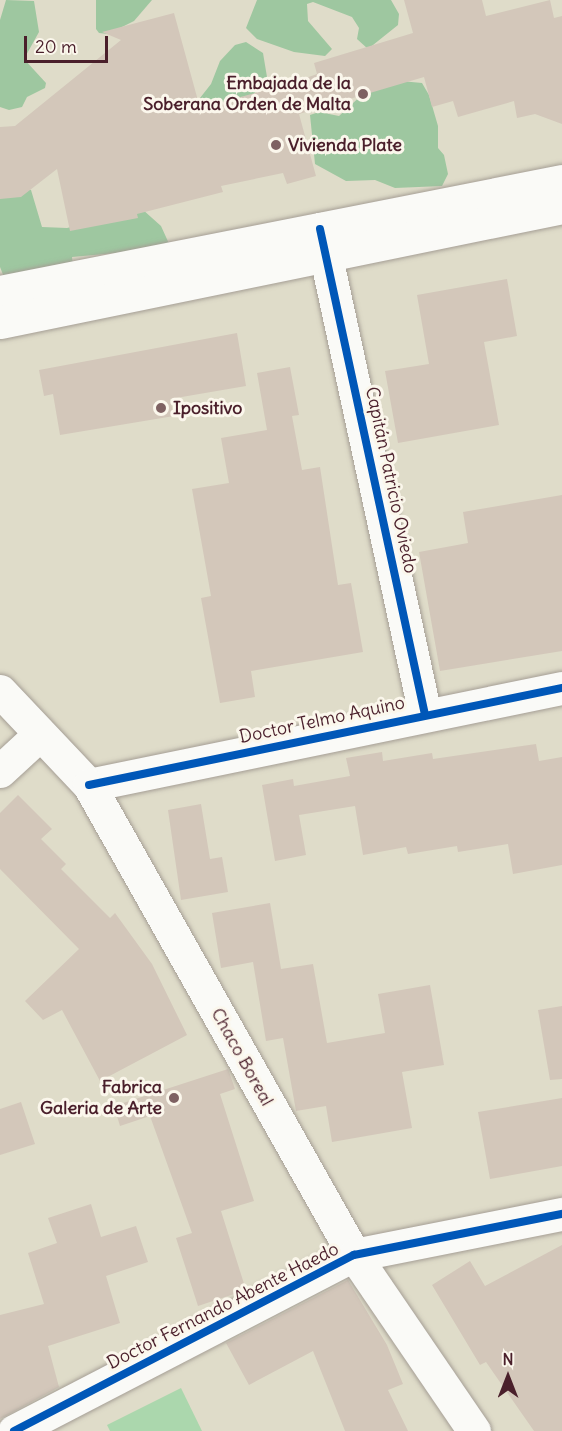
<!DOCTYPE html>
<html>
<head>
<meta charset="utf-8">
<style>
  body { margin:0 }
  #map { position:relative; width:562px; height:1431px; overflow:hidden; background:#dfdcc9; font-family:Delius,sans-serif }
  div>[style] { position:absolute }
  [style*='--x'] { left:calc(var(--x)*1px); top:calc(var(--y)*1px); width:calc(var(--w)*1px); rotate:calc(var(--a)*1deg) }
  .green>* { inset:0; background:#abd7ad }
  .forest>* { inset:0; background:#9ec7a0 }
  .building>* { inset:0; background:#d3c7ba }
  .roads { filter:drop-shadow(0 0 2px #a59e95) drop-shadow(0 0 2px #a59e95) }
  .street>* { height:33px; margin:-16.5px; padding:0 16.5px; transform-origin:16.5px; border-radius:16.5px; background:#fafaf7 }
  .secondary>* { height:33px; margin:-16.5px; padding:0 16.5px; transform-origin:16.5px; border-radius:16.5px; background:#fafaf7 }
  .highway>* { height:33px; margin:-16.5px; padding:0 16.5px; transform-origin:16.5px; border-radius:16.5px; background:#fafaf7 }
  .cycleway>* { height:8px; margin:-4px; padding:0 4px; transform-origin:4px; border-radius:4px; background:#0057b8 }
  .dots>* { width:16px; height:16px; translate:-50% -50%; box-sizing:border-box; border:3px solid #fbf7ec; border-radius:50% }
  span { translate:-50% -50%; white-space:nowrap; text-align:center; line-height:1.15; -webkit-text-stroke:6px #fbf7ec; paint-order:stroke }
  .poi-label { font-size:18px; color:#4a1f2b; font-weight:700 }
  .right { translate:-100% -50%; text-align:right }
  .left { translate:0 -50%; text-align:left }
  .street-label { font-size:18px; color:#4a1f2b }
  .north { position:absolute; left:478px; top:1347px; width:60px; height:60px; -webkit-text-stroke:4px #fbf7ec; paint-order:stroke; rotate:0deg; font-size:16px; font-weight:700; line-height:24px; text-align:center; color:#4a1f2b }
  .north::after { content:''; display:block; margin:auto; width:21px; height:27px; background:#4a1f2b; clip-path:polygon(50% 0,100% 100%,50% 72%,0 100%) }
  .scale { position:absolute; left:24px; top:36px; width:84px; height:27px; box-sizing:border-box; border:3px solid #4a1f2b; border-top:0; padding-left:8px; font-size:18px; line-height:21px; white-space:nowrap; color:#4a1f2b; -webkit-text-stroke:4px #fbf7ec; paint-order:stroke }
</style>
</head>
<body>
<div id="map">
  <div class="green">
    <i style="clip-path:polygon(181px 1388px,202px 1431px,110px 1431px,107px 1425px)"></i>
  </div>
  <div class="forest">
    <i style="clip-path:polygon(6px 0,34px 1px,39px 32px,24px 59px,46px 83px,45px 88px,27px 97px,22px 107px,9px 110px,0 107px,0 20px)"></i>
    <i style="clip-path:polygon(96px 0,152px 0,134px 21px,108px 34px,99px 33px,96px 29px)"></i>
    <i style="clip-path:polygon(257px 0,391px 0,399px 14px,398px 25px,368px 49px,357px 39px,359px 28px,352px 17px,313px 2px,307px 4px,308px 21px,332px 49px,325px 56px,294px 52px,257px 39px,246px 28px)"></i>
    <i style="clip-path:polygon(246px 42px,263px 53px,267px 77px,251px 98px,204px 113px,200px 98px,211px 84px,220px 61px,235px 45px)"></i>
    <i style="clip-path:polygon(401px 81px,422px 83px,429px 95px,438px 126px,438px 148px,444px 155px,448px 174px,442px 186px,395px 188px,375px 180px,346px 181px,315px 164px,310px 115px,319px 112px,339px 116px,365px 92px)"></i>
    <i style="clip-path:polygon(0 181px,31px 190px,42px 227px,67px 228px,142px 209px,161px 226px,171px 248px,72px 257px,79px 320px,60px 327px,4px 277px,0 267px)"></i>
  </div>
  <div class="building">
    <i style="clip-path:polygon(404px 0,482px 0,486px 16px,550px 0,554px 18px,562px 16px,562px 124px,535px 114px,517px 118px,514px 101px,458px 117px,453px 101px,432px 107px,424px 77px,299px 114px,316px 176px,287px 184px,283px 173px,221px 186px,223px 192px,137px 214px,138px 218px,70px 231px,57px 169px,21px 197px,0 199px,0 127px,15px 126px,121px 40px,102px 32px,174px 13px,200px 108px,295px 82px,317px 74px,314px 63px,413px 33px)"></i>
    <i style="clip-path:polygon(507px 279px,517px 336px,484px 342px,499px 425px,398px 443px,385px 371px,429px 364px,417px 295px)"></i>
    <i style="clip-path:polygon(237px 333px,246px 386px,170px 399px,174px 416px,60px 435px,53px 394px,44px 396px,39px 370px)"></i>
    <i style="clip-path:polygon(290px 367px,299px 415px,292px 416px,302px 470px,320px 467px,338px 585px,351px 583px,363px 652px,251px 671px,255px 697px,220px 703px,201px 598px,211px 596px,192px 489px,229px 483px,221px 438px,267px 430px,257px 373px)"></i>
    <i style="clip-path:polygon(562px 495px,562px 651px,440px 671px,419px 552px,468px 543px,463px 512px)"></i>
    <i style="clip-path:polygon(536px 744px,539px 761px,562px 757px,562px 865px,513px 874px,508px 844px,458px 852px,457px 846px,408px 854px,406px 847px,363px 855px,355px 806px,299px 815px,306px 855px,275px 861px,262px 785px,293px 779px,294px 786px,350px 776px,346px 758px,382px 752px,383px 761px,432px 753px,433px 759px)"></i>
    <i style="clip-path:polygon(18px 795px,52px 829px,41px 839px,66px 864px,61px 869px,110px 918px,115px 913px,152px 964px,187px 1035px,100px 1081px,62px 1010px,43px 1020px,25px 1001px,79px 949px,0 869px,0 813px)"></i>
    <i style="clip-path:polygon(201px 804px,210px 859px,222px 857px,228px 892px,181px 900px,168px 810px)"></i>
    <i style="clip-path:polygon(270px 903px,281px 969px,313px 964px,327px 1043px,385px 1033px,378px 994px,430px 985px,444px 1065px,402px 1072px,412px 1128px,332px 1142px,326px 1106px,296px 1111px,283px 1038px,266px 1041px,253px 962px,221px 968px,212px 913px)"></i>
    <i style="clip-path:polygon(562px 1006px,562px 1079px,550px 1080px,538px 1010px)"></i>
    <i style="clip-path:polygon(228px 1069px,235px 1089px,220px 1094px,254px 1201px,221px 1211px,246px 1290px,198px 1306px,176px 1238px,192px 1233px,150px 1116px,120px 1126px,114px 1106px)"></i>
    <i style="clip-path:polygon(562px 1098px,562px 1166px,490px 1179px,478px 1112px)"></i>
    <i style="clip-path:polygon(21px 1102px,35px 1144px,0 1155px,0 1109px)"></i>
    <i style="clip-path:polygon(91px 1204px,101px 1237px,136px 1226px,148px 1262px,106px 1276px,120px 1323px,48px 1346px,59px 1387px,0 1419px,0 1315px,44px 1304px,28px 1253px,57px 1243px,48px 1218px)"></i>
    <i style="clip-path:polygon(562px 1245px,562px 1431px,534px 1431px,486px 1362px,480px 1365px,432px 1285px,470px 1261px,485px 1286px)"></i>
    <i style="clip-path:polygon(348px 1280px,387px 1345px,403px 1384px,388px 1390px,408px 1431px,345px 1431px,313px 1351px,249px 1385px,226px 1343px)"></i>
  </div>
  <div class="roads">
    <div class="street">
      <i style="--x:320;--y:229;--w:496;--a:77.8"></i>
      <i style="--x:0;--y:771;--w:54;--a:-42.8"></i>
      <i style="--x:89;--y:785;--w:483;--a:-11.6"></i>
      <i style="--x:14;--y:1431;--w:383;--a:-27.4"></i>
      <i style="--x:354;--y:1255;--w:212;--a:-11.2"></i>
    </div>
    <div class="secondary">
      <i style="--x:0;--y:691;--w:129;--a:46.6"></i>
      <i style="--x:89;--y:785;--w:540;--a:60.58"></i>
      <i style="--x:354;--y:1255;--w:213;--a:55.7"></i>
    </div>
    <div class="highway">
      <i style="--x:0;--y:292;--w:573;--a:-11.17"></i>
      <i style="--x:0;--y:322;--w:574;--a:-11.56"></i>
    </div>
  </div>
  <div class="cycleway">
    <i style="--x:320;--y:229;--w:496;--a:77.8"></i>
    <i style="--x:89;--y:785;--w:483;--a:-11.6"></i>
    <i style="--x:14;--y:1431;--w:383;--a:-27.4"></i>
    <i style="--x:354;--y:1255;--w:212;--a:-11.2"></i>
  </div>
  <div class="dots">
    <i style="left:363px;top:94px;background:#7e6162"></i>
    <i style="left:276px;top:145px;background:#7e6162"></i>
    <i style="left:161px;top:408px;background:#7e6162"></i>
    <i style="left:174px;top:1098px;background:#7e6162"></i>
  </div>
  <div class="poi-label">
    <span class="right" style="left:351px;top:94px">Embajada de la<br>Soberana Orden de Malta</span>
    <span class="left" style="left:288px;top:145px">Vivienda Plate</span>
    <span class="left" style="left:173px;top:408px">Ipositivo</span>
    <span class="right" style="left:162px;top:1098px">Fabrica<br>Galeria de Arte</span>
  </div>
  <div class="street-label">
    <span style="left:391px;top:480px;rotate:78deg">Capitán Patricio Oviedo</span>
    <span style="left:322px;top:720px;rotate:-12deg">Doctor Telmo Aquino</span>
    <span style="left:242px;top:1057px;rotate:61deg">Chaco Boreal</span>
    <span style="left:223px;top:1306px;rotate:-27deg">Doctor Fernando Abente Haedo</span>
  </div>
  <div class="north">N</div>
  <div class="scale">20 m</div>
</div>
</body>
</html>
